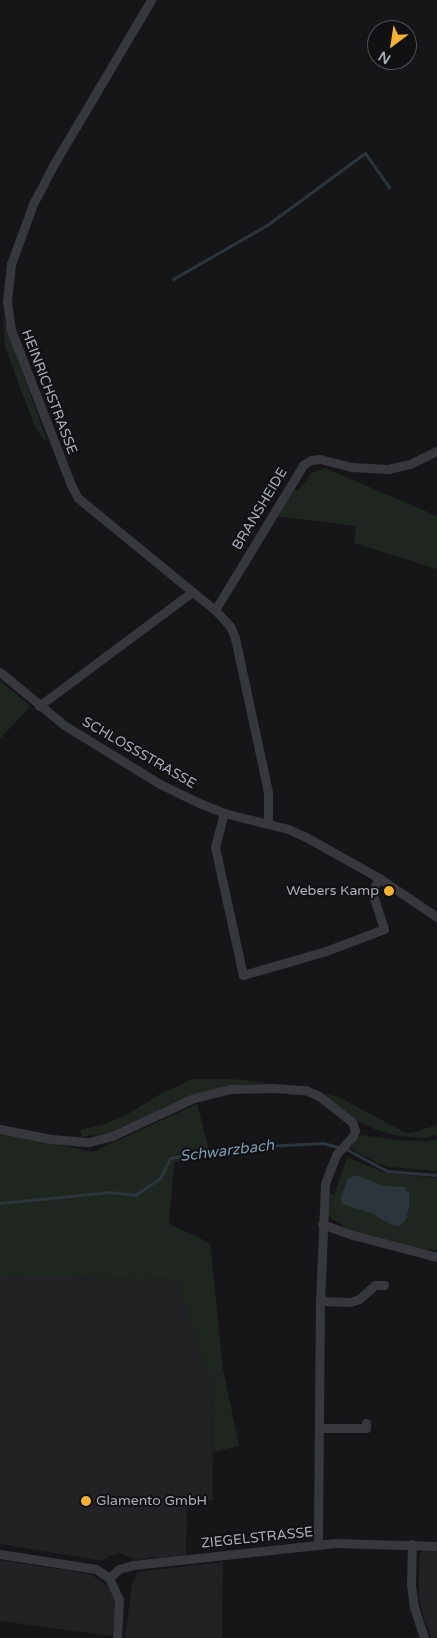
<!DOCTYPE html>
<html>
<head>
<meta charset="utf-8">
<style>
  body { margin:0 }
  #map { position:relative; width:437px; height:1638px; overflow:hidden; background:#161618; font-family:"Varela Round",sans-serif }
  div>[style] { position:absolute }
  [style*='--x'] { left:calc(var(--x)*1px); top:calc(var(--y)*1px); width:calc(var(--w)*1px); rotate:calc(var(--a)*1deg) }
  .built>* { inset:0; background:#222225 }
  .green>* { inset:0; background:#1e261f }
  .water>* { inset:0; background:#2c353c }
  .stream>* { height:3px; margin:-1.5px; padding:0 1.5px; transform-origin:1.5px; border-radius:1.5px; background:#2c353c }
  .street>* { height:9px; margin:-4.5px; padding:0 4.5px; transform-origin:4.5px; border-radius:4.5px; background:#37383d }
  .dots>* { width:14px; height:14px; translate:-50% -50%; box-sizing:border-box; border:2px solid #111113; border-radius:50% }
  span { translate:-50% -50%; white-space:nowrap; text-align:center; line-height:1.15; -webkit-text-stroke:4px #111113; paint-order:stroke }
  .street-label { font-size:14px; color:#a8adb8 }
  .poi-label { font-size:14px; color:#a8adb8 }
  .right { translate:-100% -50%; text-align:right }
  .left { translate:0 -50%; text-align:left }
  .water-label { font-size:15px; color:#7f9bb3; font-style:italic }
  .north { position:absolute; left:367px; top:20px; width:50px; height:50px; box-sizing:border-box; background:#111113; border:1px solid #4d4f55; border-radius:50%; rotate:211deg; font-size:14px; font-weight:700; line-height:20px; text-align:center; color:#a8adb8 }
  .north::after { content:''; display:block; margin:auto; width:18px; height:22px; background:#f2b134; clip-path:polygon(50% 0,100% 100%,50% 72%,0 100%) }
</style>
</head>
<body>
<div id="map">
  <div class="built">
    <i style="clip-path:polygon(0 1275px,177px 1280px,212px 1389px,213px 1500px,187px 1501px,186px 1555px,135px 1560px,120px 1553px,109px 1556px,104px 1560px,97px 1560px,0 1544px)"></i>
    <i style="clip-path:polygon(428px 1549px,437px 1549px,437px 1638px,432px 1638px,424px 1619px,419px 1597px,419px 1555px,422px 1551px)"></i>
    <i style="clip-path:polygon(0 1560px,89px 1574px,99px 1579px,108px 1587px,114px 1597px,115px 1611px,112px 1636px,0 1621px)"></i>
    <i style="clip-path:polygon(223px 1562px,222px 1638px,125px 1638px,132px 1585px,138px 1572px)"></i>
  </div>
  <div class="green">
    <i style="clip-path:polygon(3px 317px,48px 444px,35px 427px,5px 347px)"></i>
    <i style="clip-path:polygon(325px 468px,437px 516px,437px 569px,354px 543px,356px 526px,274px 516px,292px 488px,297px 491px,312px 473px)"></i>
    <i style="clip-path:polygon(0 681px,31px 706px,0 739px)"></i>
    <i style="clip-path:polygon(193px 1079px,231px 1079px,270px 1083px,230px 1085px,110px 1133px,82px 1137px,80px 1130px,105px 1124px,126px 1115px,162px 1093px)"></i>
    <i style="clip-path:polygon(321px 1093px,339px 1097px,404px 1132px,411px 1133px,437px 1125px,437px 1135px,426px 1138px,399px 1136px,374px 1129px,356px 1120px)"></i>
    <i style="clip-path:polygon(197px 1104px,211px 1157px,174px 1162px,169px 1224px,210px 1243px,223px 1369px,239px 1446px,213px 1452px,212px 1389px,177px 1280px,0 1275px,0 1133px,93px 1152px)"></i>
    <i style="clip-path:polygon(360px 1135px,398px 1140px,426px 1141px,437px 1140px,437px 1171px,389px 1167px,379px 1164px,350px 1148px)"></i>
    <i style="clip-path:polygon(347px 1157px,385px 1173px,437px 1178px,437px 1250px,416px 1249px,353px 1232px,332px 1219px,325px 1210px,327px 1192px,334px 1195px)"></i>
  </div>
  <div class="water">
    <i style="clip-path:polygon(356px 1175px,384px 1186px,405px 1187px,409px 1194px,409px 1208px,406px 1219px,400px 1226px,392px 1225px,371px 1213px,342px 1204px,341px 1197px,348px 1179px)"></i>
  </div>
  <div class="stream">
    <i style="--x:173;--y:279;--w:108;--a:-29.9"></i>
    <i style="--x:267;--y:225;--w:122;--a:-36.3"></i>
    <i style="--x:365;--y:153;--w:42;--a:54.8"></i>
    <i style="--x:0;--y:1203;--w:111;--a:-5.7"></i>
    <i style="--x:110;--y:1192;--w:25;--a:7"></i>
    <i style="--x:135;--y:1195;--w:30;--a:-34"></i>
    <i style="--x:160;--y:1178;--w:22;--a:-63"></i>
    <i style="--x:170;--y:1158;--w:78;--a:-8.1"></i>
    <i style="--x:247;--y:1147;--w:76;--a:-3"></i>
    <i style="--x:323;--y:1143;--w:24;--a:15"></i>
    <i style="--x:346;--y:1149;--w:47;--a:28.2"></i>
    <i style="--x:387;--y:1171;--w:50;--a:4.6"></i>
  </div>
  <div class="street">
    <i style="--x:151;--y:0;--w:191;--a:120.6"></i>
    <i style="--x:54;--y:164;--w:45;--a:117.7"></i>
    <i style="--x:33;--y:204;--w:64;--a:110.1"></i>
    <i style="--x:11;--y:264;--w:37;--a:96"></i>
    <i style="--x:7;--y:301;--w:29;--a:82"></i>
    <i style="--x:11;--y:330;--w:166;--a:68.8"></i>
    <i style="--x:71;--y:485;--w:15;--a:62"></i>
    <i style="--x:78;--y:498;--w:177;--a:39.3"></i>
    <i style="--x:215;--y:610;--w:22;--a:47"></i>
    <i style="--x:230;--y:626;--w:13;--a:67"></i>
    <i style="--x:235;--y:638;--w:157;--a:77.9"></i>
    <i style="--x:268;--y:792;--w:32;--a:90"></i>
    <i style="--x:215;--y:610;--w:170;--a:-58.7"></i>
    <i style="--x:303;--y:465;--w:9;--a:-32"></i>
    <i style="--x:311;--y:460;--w:9;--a:-6"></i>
    <i style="--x:320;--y:459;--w:32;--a:14"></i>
    <i style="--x:351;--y:467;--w:37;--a:3"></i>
    <i style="--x:388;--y:469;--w:23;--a:-13"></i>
    <i style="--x:410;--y:464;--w:30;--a:-26"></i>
    <i style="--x:0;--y:672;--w:83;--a:39.6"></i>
    <i style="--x:64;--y:725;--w:113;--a:31.6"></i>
    <i style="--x:160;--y:784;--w:41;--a:25.9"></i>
    <i style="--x:197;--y:802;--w:29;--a:22"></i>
    <i style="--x:224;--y:813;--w:66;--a:14"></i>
    <i style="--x:288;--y:829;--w:20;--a:24"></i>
    <i style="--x:306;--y:837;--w:84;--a:29.3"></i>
    <i style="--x:379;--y:878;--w:70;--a:33.9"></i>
    <i style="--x:39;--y:706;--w:191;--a:-36.7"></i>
    <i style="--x:224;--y:813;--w:35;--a:105"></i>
    <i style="--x:215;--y:847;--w:131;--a:77.7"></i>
    <i style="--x:243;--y:975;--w:86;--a:-16.1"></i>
    <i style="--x:326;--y:951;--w:62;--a:-20.8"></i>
    <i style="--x:384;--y:929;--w:40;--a:-108"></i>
    <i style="--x:372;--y:891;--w:15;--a:-62"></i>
    <i style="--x:0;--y:1129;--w:52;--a:11.1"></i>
    <i style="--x:51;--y:1139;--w:38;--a:5"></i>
    <i style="--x:89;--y:1142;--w:24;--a:-15"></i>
    <i style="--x:112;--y:1136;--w:90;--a:-24.9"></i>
    <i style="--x:194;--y:1098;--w:37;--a:-14"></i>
    <i style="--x:230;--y:1089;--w:43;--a:-1.3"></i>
    <i style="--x:273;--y:1088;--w:32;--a:4"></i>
    <i style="--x:305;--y:1090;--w:15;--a:23"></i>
    <i style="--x:319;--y:1096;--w:42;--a:38.2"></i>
    <i style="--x:352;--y:1122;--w:9;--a:69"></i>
    <i style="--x:355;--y:1130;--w:6;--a:108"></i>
    <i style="--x:353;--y:1136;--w:25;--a:132"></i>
    <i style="--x:336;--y:1155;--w:31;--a:111"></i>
    <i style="--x:325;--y:1184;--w:117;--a:92.4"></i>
    <i style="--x:320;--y:1301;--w:244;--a:90.5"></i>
    <i style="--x:322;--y:1224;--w:33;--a:20"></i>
    <i style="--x:353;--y:1235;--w:87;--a:14.7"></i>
    <i style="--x:320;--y:1301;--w:30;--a:2"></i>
    <i style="--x:350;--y:1302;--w:9;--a:-18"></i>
    <i style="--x:359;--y:1299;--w:21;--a:-41"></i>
    <i style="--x:375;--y:1285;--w:9;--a:0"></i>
    <i style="--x:319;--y:1428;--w:47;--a:0"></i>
    <i style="--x:366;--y:1428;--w:5;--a:-90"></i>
    <i style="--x:412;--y:1544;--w:40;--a:91.4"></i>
    <i style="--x:411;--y:1584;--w:23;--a:83"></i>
    <i style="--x:414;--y:1607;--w:33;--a:72"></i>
    <i style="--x:0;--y:1554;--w:97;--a:8.9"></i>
    <i style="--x:96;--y:1569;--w:16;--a:35"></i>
    <i style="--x:109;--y:1578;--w:23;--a:65"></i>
    <i style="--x:119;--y:1599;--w:39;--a:93"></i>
    <i style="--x:109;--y:1578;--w:13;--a:-42"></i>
    <i style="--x:119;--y:1569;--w:15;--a:-16"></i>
    <i style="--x:133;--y:1565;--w:204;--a:-6.2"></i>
    <i style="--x:336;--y:1543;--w:101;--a:1.7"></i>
  </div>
  <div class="dots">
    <i style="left:389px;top:891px;background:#f2b134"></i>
    <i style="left:86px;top:1501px;background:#f2b134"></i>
  </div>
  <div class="street-label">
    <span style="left:49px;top:392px;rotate:69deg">HEINRICHSTRASSE</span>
    <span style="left:260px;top:509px;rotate:-59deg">BRANSHEIDE</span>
    <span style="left:139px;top:753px;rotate:30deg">SCHLOSSSTRASSE</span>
    <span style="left:257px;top:1538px;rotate:-6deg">ZIEGELSTRASSE</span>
  </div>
  <div class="poi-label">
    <span class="right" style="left:379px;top:891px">Webers Kamp</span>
    <span class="left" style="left:96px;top:1501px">Glamento GmbH</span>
  </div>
  <div class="water-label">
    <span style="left:227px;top:1151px;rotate:-7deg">Schwarzbach</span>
  </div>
  <div class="north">N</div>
</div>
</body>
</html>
